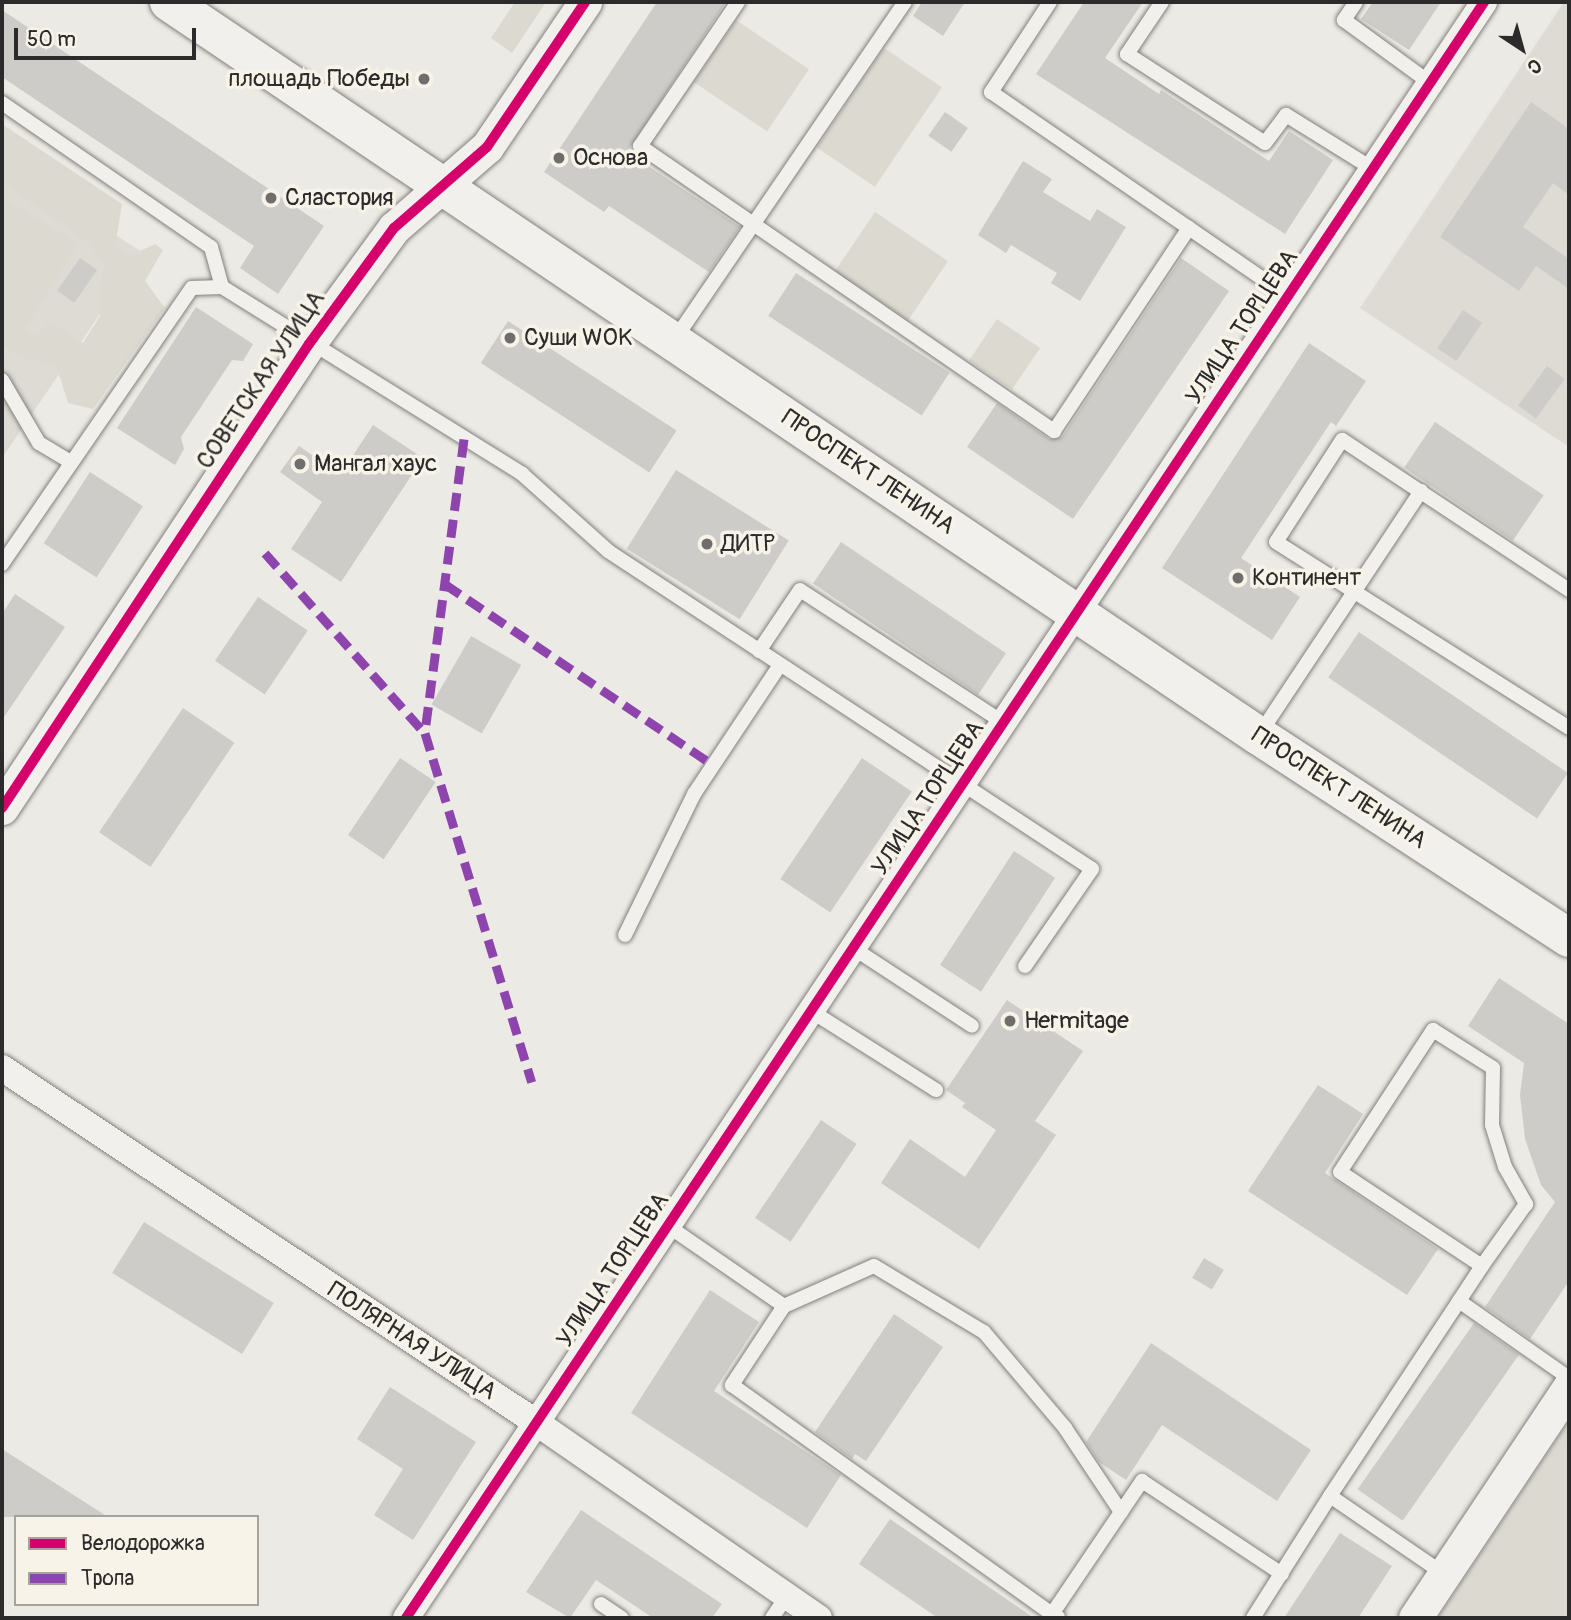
<!DOCTYPE html>
<html>
<head>
<meta charset="utf-8">
<style>
  body { margin:0 }
  #map { position:relative; width:1571px; height:1620px; overflow:hidden; background:#eceae4; font-family:Pangolin,sans-serif }
  div>[style] { position:absolute }
  [style*='--x'] { left:calc(var(--x)*1px); top:calc(var(--y)*1px); width:calc(var(--w)*1px); rotate:calc(var(--a)*1deg) }
  .built>* { inset:0; background:#dddbd3 }
  .green>* { inset:0; background:#dcd9d1; transform-origin:0 0 }
  .building>* { inset:0; background:#ceccc8; transform-origin:0 0 }
  .roads { filter:drop-shadow(0 0 2px #82817e) drop-shadow(0 0 2px #82817e) }
  .service>* { height:14px; margin:-7px; padding:0 7px; transform-origin:7px; border-radius:7px; background:#f1f0ec }
  .minor>* { height:26px; margin:-13px; padding:0 13px; transform-origin:13px; border-radius:13px; background:#f1f0ec }
  .tertiary>* { height:33px; margin:-16.5px; padding:0 16.5px; transform-origin:16.5px; border-radius:16.5px; background:#f1f0ec }
  .secondary>* { height:38px; margin:-19px; padding:0 19px; transform-origin:19px; border-radius:19px; background:#f1f0ec }
  .quiet>* { height:9px; margin-top:-4.5px; transform-origin:0; background:repeating-linear-gradient(90deg,#8e44ad 0 18px,transparent 0 27px) }
  .cycleway>* { height:10px; margin:-5px; padding:0 5px; transform-origin:5px; border-radius:5px; background:#d6006c }
  .dots>* { width:19px; height:19px; translate:-50% -50%; box-sizing:border-box; border:4px solid #f7f3e8; border-radius:50% }
  span { translate:-50% -50%; white-space:nowrap; text-align:center; line-height:1.15; -webkit-text-stroke:7px #f7f3e8; paint-order:stroke }
  .poi-label { font-size:24px; color:#2b2b2b }
  .right { translate:-100% -50%; text-align:right }
  .left { translate:0 -50%; text-align:left }
  .street-label { font-size:24px; color:#2b2b2b }
  .frame { position:absolute; inset:0; border:4px solid #2b2b2b; pointer-events:none }
  .legend { position:absolute; left:14px; top:1515px; width:245px; height:91px; box-sizing:border-box; background:#f7f3e8; border:2px solid #a5a39c; margin:0; padding:9px 12px; list-style:none; font-size:21px; color:#2b2b2b }
  .legend li { display:flex; align-items:center; gap:14px; height:35px }
  .legend b { width:35px; border:2px solid #a5a39c }
  .north { position:absolute; left:1487px; top:14px; width:70px; height:70px; -webkit-text-stroke:5px #f7f3e8; paint-order:stroke; rotate:144deg; font-size:19px; font-weight:700; line-height:28px; text-align:center; color:#2b2b2b }
  .north::after { content:''; display:block; margin:auto; width:24px; height:32px; background:#2b2b2b; clip-path:polygon(50% 0,100% 100%,50% 72%,0 100%) }
  .scale { position:absolute; left:14px; top:28px; width:182px; height:32px; box-sizing:border-box; border:4px solid #2b2b2b; border-top:0; padding-left:9px; font-size:21px; line-height:24px; white-space:nowrap; color:#2b2b2b; -webkit-text-stroke:5px #f7f3e8; paint-order:stroke }
</style>
</head>
<body>
<div id="map">
  <div class="built">
    <i style="clip-path:polygon(1564px 2px,1569px 2px,1569px 447px,1360px 308px)"></i>
    <i style="clip-path:polygon(2px 162px,142px 252px,2px 458px)"></i>
  </div>
  <div class="green">
    <i style="clip-path:polygon(515px 2px,546px 2px,512px 53px,491px 38px)"></i>
    <i style="left:736px;top:20px;width:88px;height:75px;rotate:34deg"></i>
    <i style="left:884px;top:48px;width:70px;height:120px;rotate:34deg"></i>
    <i style="clip-path:polygon(2px 124px,122px 204px,115px 247px,129px 256px,155px 244px,163px 250px,145px 281px,165px 308px,93px 409px,68px 403px,56px 365px,20px 357px,2px 345px,2px 196px,78px 244px,25px 329px,35px 336px,50px 322px,83px 343px,100px 316px,99px 285px,105px 266px,88px 242px,2px 183px)"></i>
    <i style="left:875px;top:212px;width:88px;height:74px;rotate:34deg"></i>
    <i style="left:997px;top:319px;width:52px;height:50px;rotate:34deg"></i>
    <i style="clip-path:polygon(1569px 1421px,1569px 1618px,1438px 1618px)"></i>
  </div>
  <div class="building">
    <i style="clip-path:polygon(657px 2px,726px 2px,627px 152px,740px 227px,709px 272px,609px 206px,604px 212px,544px 172px)"></i>
    <i style="clip-path:polygon(922px 2px,965px 2px,943px 36px,913px 16px)"></i>
    <i style="clip-path:polygon(1084px 2px,1143px 2px,1105px 58px,1159px 94px,1161px 90px,1269px 161px,1289px 131px,1333px 160px,1285px 234px,1036px 74px)"></i>
    <i style="clip-path:polygon(1373px 2px,1441px 2px,1409px 50px,1361px 19px)"></i>
    <i style="clip-path:polygon(2px 10px,324px 226px,278px 294px,240px 268px,254px 246px,2px 77px)"></i>
    <i style="clip-path:polygon(1531px 102px,1569px 129px,1569px 195px,1553px 183px,1523px 227px,1569px 259px,1569px 289px,1536px 266px,1519px 291px,1440px 237px)"></i>
    <i style="left:945px;top:112px;width:28px;height:29px;rotate:35deg"></i>
    <i style="clip-path:polygon(1023px 161px,1052px 179px,1043px 192px,1090px 221px,1097px 209px,1126px 227px,1080px 301px,1051px 283px,1057px 273px,1011px 245px,1006px 253px,978px 235px)"></i>
    <i style="left:80px;top:258px;width:21px;height:40px;rotate:35deg"></i>
    <i style="clip-path:polygon(1181px 258px,1229px 291px,1073px 519px,967px 447px,997px 403px,1049px 439px,1062px 437px)"></i>
    <i style="left:796px;top:273px;width:183px;height:51px;rotate:33deg"></i>
    <i style="clip-path:polygon(196px 307px,253px 344px,243px 361px,232px 360px,181px 437px,184px 449px,175px 465px,117px 428px)"></i>
    <i style="left:1463px;top:310px;width:23px;height:46px;rotate:34deg"></i>
    <i style="left:508px;top:321px;width:201px;height:50px;rotate:33deg"></i>
    <i style="clip-path:polygon(1309px 343px,1366px 381px,1336px 426px,1331px 422px,1241px 558px,1300px 597px,1272px 640px,1162px 568px)"></i>
    <i style="left:1547px;top:366px;width:22px;height:49px;rotate:36deg"></i>
    <i style="left:1435px;top:422px;width:131px;height:55px;rotate:34deg"></i>
    <i style="clip-path:polygon(373px 425px,423px 458px,341px 582px,291px 549px,322px 502px,280px 472px,299px 446px,340px 475px)"></i>
    <i style="left:676px;top:470px;width:133px;height:93px;rotate:32deg"></i>
    <i style="left:90px;top:472px;width:63px;height:85px;rotate:33deg"></i>
    <i style="left:841px;top:542px;width:199px;height:50px;rotate:34deg"></i>
    <i style="clip-path:polygon(15px 594px,65px 627px,2px 720px,2px 614px)"></i>
    <i style="left:258px;top:597px;width:60px;height:77px;rotate:34deg"></i>
    <i style="left:1359px;top:632px;width:252px;height:55px;rotate:34deg"></i>
    <i style="left:471px;top:636px;width:58px;height:79px;rotate:30deg"></i>
    <i style="left:183px;top:708px;width:62px;height:150px;rotate:34deg"></i>
    <i style="left:400px;top:758px;width:43px;height:93px;rotate:34deg"></i>
    <i style="left:862px;top:758px;width:60px;height:146px;rotate:34deg"></i>
    <i style="left:1014px;top:851px;width:49px;height:136px;rotate:33deg"></i>
    <i style="clip-path:polygon(1499px 978px,1569px 1024px,1569px 1281px,1530px 1339px,1485px 1307px,1555px 1202px,1541px 1185px,1525px 1139px,1520px 1095px,1524px 1063px,1468px 1026px)"></i>
    <i style="clip-path:polygon(1007px 1000px,1083px 1051px,1035px 1121px,1056px 1135px,979px 1249px,881px 1183px,910px 1139px,965px 1177px,996px 1130px,962px 1107px,965px 1103px,946px 1090px)"></i>
    <i style="clip-path:polygon(1318px 1085px,1363px 1114px,1325px 1173px,1438px 1249px,1407px 1295px,1248px 1191px)"></i>
    <i style="left:821px;top:1120px;width:43px;height:118px;rotate:34deg"></i>
    <i style="left:144px;top:1222px;width:153px;height:60px;rotate:32deg"></i>
    <i style="left:1204px;top:1258px;width:23px;height:23px;rotate:31deg"></i>
    <i style="clip-path:polygon(710px 1290px,759px 1322px,714px 1391px,841px 1475px,807px 1528px,631px 1413px)"></i>
    <i style="clip-path:polygon(894px 1314px,943px 1347px,866px 1461px,855px 1454px,852px 1459px,815px 1432px)"></i>
    <i style="left:1474px;top:1323px;width:55px;height:203px;rotate:35deg"></i>
    <i style="clip-path:polygon(1151px 1343px,1311px 1450px,1277px 1501px,1162px 1425px,1126px 1480px,1099px 1462px,1086px 1442px)"></i>
    <i style="clip-path:polygon(390px 1387px,476px 1442px,413px 1540px,374px 1515px,403px 1469px,357px 1439px)"></i>
    <i style="clip-path:polygon(2px 1449px,108px 1517px,2px 1517px)"></i>
    <i style="clip-path:polygon(581px 1510px,722px 1604px,712px 1618px,653px 1618px,596px 1580px,570px 1618px,526px 1592px)"></i>
    <i style="clip-path:polygon(890px 1519px,1034px 1618px,938px 1618px,859px 1564px)"></i>
    <i style="clip-path:polygon(1340px 1533px,1392px 1566px,1358px 1618px,1284px 1618px)"></i>
  </div>
  <div class="roads">
    <div class="service">
      <i style="--x:738;--y:2;--w:174;--a:124.2"></i>
      <i style="--x:640;--y:146;--w:503;--a:34.54"></i>
      <i style="--x:1054;--y:431;--w:244;--a:-56.4"></i>
      <i style="--x:1050;--y:2;--w:108;--a:123.2"></i>
      <i style="--x:991;--y:92;--w:360;--a:34.5"></i>
      <i style="--x:1162;--y:2;--w:63;--a:123.9"></i>
      <i style="--x:1127;--y:54;--w:164;--a:32.8"></i>
      <i style="--x:1265;--y:143;--w:35;--a:-53"></i>
      <i style="--x:1286;--y:115;--w:102;--a:31.8"></i>
      <i style="--x:1356;--y:2;--w:22;--a:124"></i>
      <i style="--x:1344;--y:20;--w:107;--a:36.2"></i>
      <i style="--x:2;--y:103;--w:254;--a:34.6"></i>
      <i style="--x:211;--y:247;--w:41;--a:74.6"></i>
      <i style="--x:222;--y:287;--w:354;--a:31.9"></i>
      <i style="--x:522;--y:474;--w:115;--a:41.8"></i>
      <i style="--x:608;--y:551;--w:579;--a:33.31"></i>
      <i style="--x:1092;--y:869;--w:118;--a:124.6"></i>
      <i style="--x:675;--y:339;--w:408;--a:-55.7"></i>
      <i style="--x:2;--y:380;--w:73;--a:59.6"></i>
      <i style="--x:39;--y:443;--w:37;--a:31"></i>
      <i style="--x:2;--y:564;--w:335;--a:-55.5"></i>
      <i style="--x:192;--y:288;--w:30;--a:-2"></i>
      <i style="--x:1569;--y:590;--w:272;--a:-146.5"></i>
      <i style="--x:1342;--y:440;--w:121;--a:122.9"></i>
      <i style="--x:1276;--y:542;--w:347;--a:32.4"></i>
      <i style="--x:759;--y:651;--w:73;--a:-56.1"></i>
      <i style="--x:800;--y:590;--w:244;--a:33.1"></i>
      <i style="--x:1259;--y:735;--w:293;--a:-56.4"></i>
      <i style="--x:625;--y:935;--w:157;--a:-63.9"></i>
      <i style="--x:694;--y:794;--w:155;--a:-56.3"></i>
      <i style="--x:853;--y:948;--w:142;--a:33.2"></i>
      <i style="--x:811;--y:1011;--w:148;--a:32.3"></i>
      <i style="--x:668;--y:1226;--w:141;--a:34.6"></i>
      <i style="--x:784;--y:1306;--w:98;--a:-24"></i>
      <i style="--x:874;--y:1266;--w:128;--a:31"></i>
      <i style="--x:984;--y:1332;--w:126;--a:49.8"></i>
      <i style="--x:1065;--y:1428;--w:101;--a:56.3"></i>
      <i style="--x:1459;--y:1301;--w:42;--a:-56.7"></i>
      <i style="--x:1482;--y:1266;--w:170;--a:-146.5"></i>
      <i style="--x:1340;--y:1172;--w:170;--a:-56.8"></i>
      <i style="--x:1433;--y:1030;--w:71;--a:32.3"></i>
      <i style="--x:1493;--y:1068;--w:57;--a:91"></i>
      <i style="--x:1492;--y:1125;--w:44;--a:72.8"></i>
      <i style="--x:1505;--y:1167;--w:43;--a:60.4"></i>
      <i style="--x:1526;--y:1204;--w:76;--a:125.4"></i>
      <i style="--x:784;--y:1306;--w:95;--a:123.4"></i>
      <i style="--x:732;--y:1385;--w:393;--a:35.6"></i>
      <i style="--x:1444;--y:1574;--w:138;--a:-145.6"></i>
      <i style="--x:1330;--y:1496;--w:234;--a:-56.5"></i>
      <i style="--x:1459;--y:1301;--w:134;--a:35"></i>
      <i style="--x:601;--y:1604;--w:25;--a:34"></i>
      <i style="--x:1058;--y:1617;--w:7;--a:-153"></i>
      <i style="--x:1052;--y:1614;--w:161;--a:-55.9"></i>
      <i style="--x:1142;--y:1481;--w:168;--a:33.6"></i>
      <i style="--x:772;--y:1618;--w:27;--a:-56"></i>
      <i style="--x:1253;--y:1618;--w:144;--a:-57.7"></i>
    </div>
    <div class="minor">
      <i style="--x:2;--y:1068;--w:642;--a:33.57"></i>
      <i style="--x:537;--y:1423;--w:343;--a:34.7"></i>
      <i style="--x:406;--y:1618;--w:1943;--a:-56.29"></i>
    </div>
    <div class="tertiary">
      <i style="--x:2;--y:808;--w:556;--a:-56.51"></i>
      <i style="--x:309;--y:344;--w:144;--a:-53.8"></i>
      <i style="--x:394;--y:228;--w:123;--a:-41.1"></i>
      <i style="--x:487;--y:147;--w:175;--a:-55.9"></i>
      <i style="--x:1415;--y:1618;--w:278;--a:-56.3"></i>
    </div>
    <div class="secondary">
      <i style="--x:169;--y:2;--w:1314;--a:33.96"></i>
      <i style="--x:1259;--y:736;--w:370;--a:33.1"></i>
    </div>
  </div>
  <div class="quiet">
    <i style="--x:464;--y:439;--w:297;--a:97.6"></i>
    <i style="--x:425;--y:733;--w:365;--a:73"></i>
    <i style="--x:265;--y:553;--w:241;--a:48.4"></i>
    <i style="--x:445;--y:584;--w:323;--a:34"></i>
  </div>
  <div class="cycleway">
    <i style="--x:2;--y:808;--w:556;--a:-56.51"></i>
    <i style="--x:309;--y:344;--w:144;--a:-53.8"></i>
    <i style="--x:394;--y:228;--w:123;--a:-41.1"></i>
    <i style="--x:487;--y:147;--w:175;--a:-55.9"></i>
    <i style="--x:406;--y:1618;--w:1943;--a:-56.29"></i>
  </div>
  <div class="dots">
    <i style="left:424px;top:79px;background:#6f6e6c"></i>
    <i style="left:559px;top:158px;background:#6f6e6c"></i>
    <i style="left:271px;top:198px;background:#6f6e6c"></i>
    <i style="left:510px;top:338px;background:#6f6e6c"></i>
    <i style="left:300px;top:464px;background:#6f6e6c"></i>
    <i style="left:707px;top:544px;background:#6f6e6c"></i>
    <i style="left:1238px;top:578px;background:#6f6e6c"></i>
    <i style="left:1010px;top:1021px;background:#6f6e6c"></i>
  </div>
  <div class="poi-label">
    <span class="right" style="left:410px;top:79px">площадь Победы</span>
    <span class="left" style="left:573px;top:158px">Основа</span>
    <span class="left" style="left:285px;top:198px">Сластория</span>
    <span class="left" style="left:524px;top:338px">Суши WOK</span>
    <span class="left" style="left:314px;top:464px">Мангал хаус</span>
    <span class="left" style="left:721px;top:544px">ДИТР</span>
    <span class="left" style="left:1252px;top:578px">Континент</span>
    <span class="left" style="left:1024px;top:1021px">Hermitage</span>
  </div>
  <div class="street-label">
    <span style="left:1242px;top:327px;rotate:-56deg">УЛИЦА ТОРЦЕВА</span>
    <span style="left:261px;top:380px;rotate:-56deg">СОВЕТСКАЯ УЛИЦА</span>
    <span style="left:868px;top:472px;rotate:34deg">ПРОСПЕКТ ЛЕНИНА</span>
    <span style="left:1339px;top:788px;rotate:33deg">ПРОСПЕКТ ЛЕНИНА</span>
    <span style="left:928px;top:798px;rotate:-56deg">УЛИЦА ТОРЦЕВА</span>
    <span style="left:613px;top:1270px;rotate:-56deg">УЛИЦА ТОРЦЕВА</span>
    <span style="left:412px;top:1341px;rotate:33deg">ПОЛЯРНАЯ УЛИЦА</span>
  </div>
  <div class="frame"></div>
  <ul class="legend">
  <li><b style="height:9px;background:#d6006c"></b>Велодорожка</li>
  <li><b style="height:9px;background:#8e44ad"></b>Тропа</li>
  </ul>
  <div class="north">С</div>
  <div class="scale">50 m</div>
</div>
</body>
</html>
